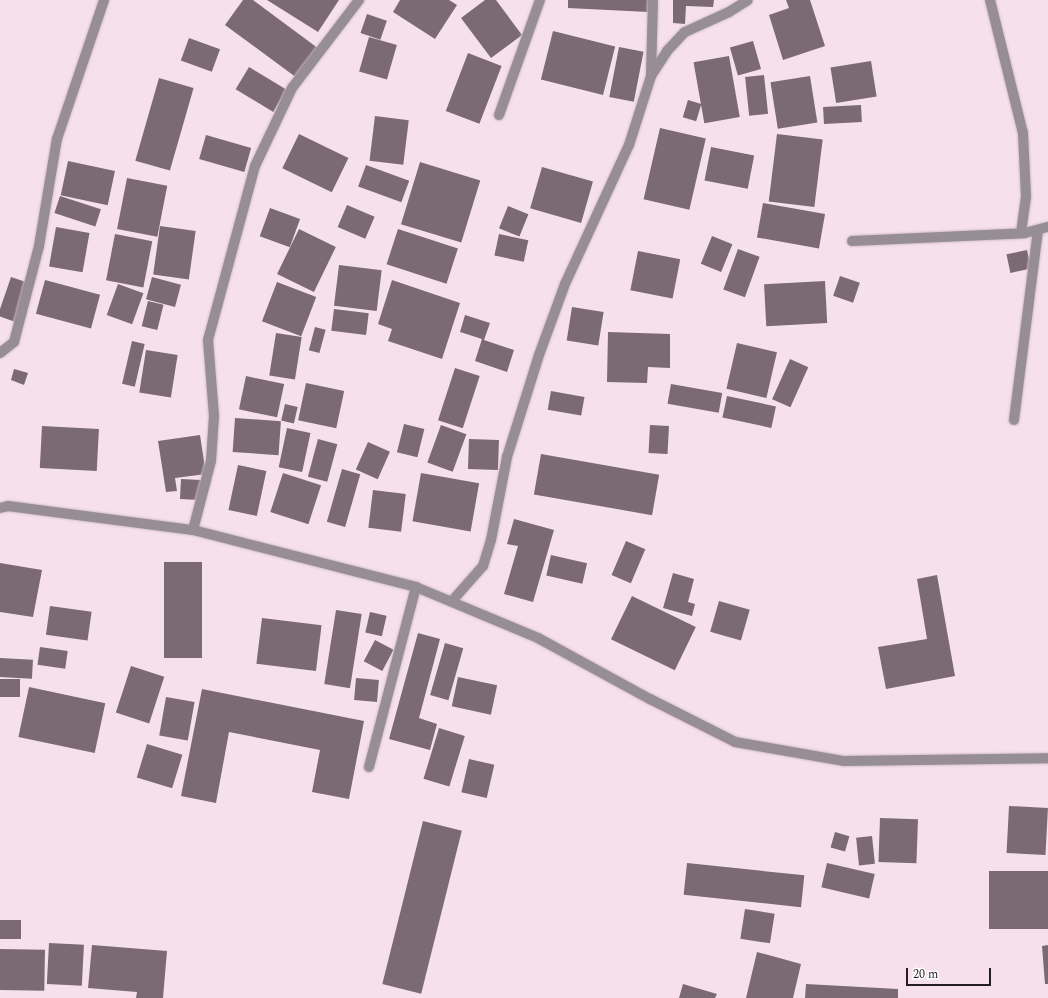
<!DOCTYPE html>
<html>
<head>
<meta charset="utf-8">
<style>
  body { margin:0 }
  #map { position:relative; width:1048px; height:998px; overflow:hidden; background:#f6e0ec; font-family:Spectral,serif }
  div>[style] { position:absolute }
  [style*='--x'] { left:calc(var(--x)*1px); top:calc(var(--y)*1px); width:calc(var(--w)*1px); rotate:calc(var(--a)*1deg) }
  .building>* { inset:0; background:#7b6973; transform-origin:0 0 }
  .roads { filter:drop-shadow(0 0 1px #d0bdc7) drop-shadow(0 0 1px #d0bdc7) }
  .minor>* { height:10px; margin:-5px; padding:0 5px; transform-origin:5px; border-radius:5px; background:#978e93 }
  span { translate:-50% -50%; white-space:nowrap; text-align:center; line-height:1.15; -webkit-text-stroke:3.5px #fff; paint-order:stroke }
  .scale { position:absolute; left:906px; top:968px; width:85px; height:18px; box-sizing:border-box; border:2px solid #241d21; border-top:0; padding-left:5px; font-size:12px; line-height:14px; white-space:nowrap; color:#241d21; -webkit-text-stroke:3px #fff; paint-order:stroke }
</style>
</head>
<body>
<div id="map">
  <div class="building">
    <i style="clip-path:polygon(243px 0,253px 0,319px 49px,297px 78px,225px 25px)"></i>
    <i style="clip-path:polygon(267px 0,339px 0,318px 32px)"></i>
    <i style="clip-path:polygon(400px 0,449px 0,457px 5px,435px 39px,393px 12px)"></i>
    <i style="clip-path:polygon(485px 0,496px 0,522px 35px,491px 58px,461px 18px)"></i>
    <i style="clip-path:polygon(568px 0,648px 0,648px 12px,568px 8px)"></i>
    <i style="clip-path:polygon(673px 0,714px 0,713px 7px,686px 6px,685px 24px,673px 23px)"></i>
    <i style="clip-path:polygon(786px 0,810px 0,825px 46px,783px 60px,769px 15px,789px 8px)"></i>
    <i style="left:367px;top:14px;width:21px;height:20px;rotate:19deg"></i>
    <i style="left:553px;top:31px;width:64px;height:50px;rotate:14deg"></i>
    <i style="left:369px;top:37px;width:29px;height:36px;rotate:16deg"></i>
    <i style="left:189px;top:38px;width:33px;height:24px;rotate:20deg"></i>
    <i style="left:753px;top:41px;width:29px;height:24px;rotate:74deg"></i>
    <i style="left:619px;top:47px;width:25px;height:51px;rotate:11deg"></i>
    <i style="left:468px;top:53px;width:36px;height:62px;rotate:21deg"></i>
    <i style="left:729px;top:56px;width:62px;height:36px;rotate:80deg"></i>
    <i style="left:871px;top:61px;width:36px;height:41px;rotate:81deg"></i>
    <i style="left:249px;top:67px;width:44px;height:26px;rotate:31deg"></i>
    <i style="left:764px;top:75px;width:39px;height:19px;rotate:84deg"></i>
    <i style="left:810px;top:76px;width:47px;height:40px;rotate:81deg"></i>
    <i style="left:159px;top:78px;width:36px;height:86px;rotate:16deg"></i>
    <i style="left:688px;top:100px;width:14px;height:18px;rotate:17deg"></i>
    <i style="left:861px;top:105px;width:17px;height:38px;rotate:87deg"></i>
    <i style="left:375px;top:116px;width:34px;height:45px;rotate:7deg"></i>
    <i style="left:660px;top:128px;width:47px;height:73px;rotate:13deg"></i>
    <i style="left:299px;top:134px;width:55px;height:38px;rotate:26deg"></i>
    <i style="left:777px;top:134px;width:46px;height:68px;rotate:7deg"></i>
    <i style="left:206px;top:135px;width:47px;height:25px;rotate:16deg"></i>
    <i style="left:711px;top:147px;width:44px;height:34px;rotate:11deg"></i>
    <i style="left:68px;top:161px;width:48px;height:35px;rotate:12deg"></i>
    <i style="left:420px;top:162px;width:63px;height:65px;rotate:17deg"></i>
    <i style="left:366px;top:165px;width:46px;height:23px;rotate:20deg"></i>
    <i style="left:542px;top:167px;width:53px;height:43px;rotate:16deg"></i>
    <i style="left:127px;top:178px;width:41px;height:52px;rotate:11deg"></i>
    <i style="left:60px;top:196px;width:43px;height:18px;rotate:18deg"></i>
    <i style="left:763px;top:203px;width:63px;height:35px;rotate:10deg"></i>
    <i style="left:347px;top:205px;width:30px;height:24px;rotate:23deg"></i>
    <i style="left:508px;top:206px;width:22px;height:24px;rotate:22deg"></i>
    <i style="left:270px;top:208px;width:32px;height:30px;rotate:20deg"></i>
    <i style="left:160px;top:226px;width:36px;height:49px;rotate:8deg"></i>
    <i style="left:56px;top:227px;width:34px;height:40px;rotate:10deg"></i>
    <i style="left:299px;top:229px;width:41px;height:50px;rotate:26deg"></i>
    <i style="left:398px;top:229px;width:63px;height:37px;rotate:18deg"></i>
    <i style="left:115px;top:234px;width:38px;height:47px;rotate:11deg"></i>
    <i style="left:499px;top:234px;width:30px;height:22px;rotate:12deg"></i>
    <i style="left:712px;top:236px;width:22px;height:30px;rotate:22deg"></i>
    <i style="left:738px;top:249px;width:23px;height:43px;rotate:20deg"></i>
    <i style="left:1027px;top:250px;width:19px;height:21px;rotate:78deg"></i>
    <i style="left:638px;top:251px;width:43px;height:40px;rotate:11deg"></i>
    <i style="left:339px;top:265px;width:43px;height:41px;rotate:7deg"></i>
    <i style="left:840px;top:276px;width:21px;height:21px;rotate:19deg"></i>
    <i style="left:11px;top:277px;width:18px;height:41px;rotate:19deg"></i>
    <i style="left:152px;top:277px;width:30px;height:23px;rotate:15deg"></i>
    <i style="left:45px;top:280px;width:57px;height:35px;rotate:15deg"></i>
    <i style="clip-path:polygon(392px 280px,460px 303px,442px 359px,388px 341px,392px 329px,378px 324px)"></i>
    <i style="left:825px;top:281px;width:42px;height:61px;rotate:87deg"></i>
    <i style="left:277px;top:282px;width:42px;height:42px;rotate:21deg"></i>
    <i style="left:118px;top:284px;width:27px;height:33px;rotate:20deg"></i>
    <i style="left:148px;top:301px;width:16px;height:26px;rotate:14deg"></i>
    <i style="left:572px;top:307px;width:32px;height:34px;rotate:9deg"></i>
    <i style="left:334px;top:309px;width:35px;height:22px;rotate:7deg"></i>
    <i style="clip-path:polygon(465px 315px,490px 323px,484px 340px,514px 350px,507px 372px,475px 361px,482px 339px,460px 332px)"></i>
    <i style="left:315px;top:327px;width:11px;height:24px;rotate:15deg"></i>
    <i style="clip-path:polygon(608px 332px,670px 334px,670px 368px,648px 367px,647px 383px,607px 382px)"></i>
    <i style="left:276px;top:333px;width:26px;height:43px;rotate:9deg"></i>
    <i style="left:132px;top:341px;width:13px;height:44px;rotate:13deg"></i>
    <i style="left:737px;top:343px;width:41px;height:47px;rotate:13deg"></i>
    <i style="left:146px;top:350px;width:32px;height:43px;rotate:9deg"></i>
    <i style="left:790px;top:359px;width:20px;height:44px;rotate:24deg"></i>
    <i style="left:455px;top:368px;width:26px;height:55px;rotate:18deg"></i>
    <i style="clip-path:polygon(14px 369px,28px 373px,24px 385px,11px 380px)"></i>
    <i style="left:246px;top:376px;width:39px;height:34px;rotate:12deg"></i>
    <i style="left:306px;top:383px;width:39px;height:38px;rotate:12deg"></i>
    <i style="left:671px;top:384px;width:52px;height:20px;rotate:10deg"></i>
    <i style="left:551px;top:391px;width:34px;height:19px;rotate:10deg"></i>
    <i style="left:727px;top:396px;width:50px;height:22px;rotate:12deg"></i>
    <i style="left:285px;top:404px;width:13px;height:17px;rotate:13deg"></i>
    <i style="left:235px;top:418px;width:46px;height:34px;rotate:4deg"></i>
    <i style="left:404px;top:424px;width:21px;height:29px;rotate:14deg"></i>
    <i style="left:441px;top:425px;width:27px;height:40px;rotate:20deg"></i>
    <i style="left:650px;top:425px;width:19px;height:28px;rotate:3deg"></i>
    <i style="left:42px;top:426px;width:57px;height:42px;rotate:3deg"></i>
    <i style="left:287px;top:428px;width:24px;height:40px;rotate:12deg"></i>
    <i style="clip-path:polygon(200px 435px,206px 474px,175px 478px,177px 491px,166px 492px,158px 441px)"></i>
    <i style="left:318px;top:439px;width:20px;height:39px;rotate:15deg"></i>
    <i style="left:469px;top:439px;width:30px;height:30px;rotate:2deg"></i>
    <i style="left:368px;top:442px;width:24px;height:30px;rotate:24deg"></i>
    <i style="left:541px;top:454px;width:120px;height:41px;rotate:10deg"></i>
    <i style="left:238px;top:465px;width:29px;height:46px;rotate:12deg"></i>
    <i style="left:342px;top:469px;width:19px;height:55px;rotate:16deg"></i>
    <i style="left:283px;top:473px;width:40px;height:41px;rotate:18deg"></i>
    <i style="left:421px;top:473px;width:59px;height:49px;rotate:10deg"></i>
    <i style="left:181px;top:479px;width:20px;height:20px;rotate:3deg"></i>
    <i style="left:373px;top:490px;width:33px;height:38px;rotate:7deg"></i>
    <i style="clip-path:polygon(514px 519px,554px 530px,533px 602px,504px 594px,518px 546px,507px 544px)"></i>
    <i style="left:626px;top:541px;width:21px;height:37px;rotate:23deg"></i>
    <i style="left:551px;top:555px;width:37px;height:21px;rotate:13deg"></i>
    <i style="left:164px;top:562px;width:38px;height:96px"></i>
    <i style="clip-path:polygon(0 563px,42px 570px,33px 617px,0 612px)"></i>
    <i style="clip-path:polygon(673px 573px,694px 579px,688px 602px,695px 604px,692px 616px,663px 608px)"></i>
    <i style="clip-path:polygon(937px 575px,955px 676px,886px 689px,878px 647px,927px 639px,917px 579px)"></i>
    <i style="left:632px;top:596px;width:71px;height:48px;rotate:26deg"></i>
    <i style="left:719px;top:601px;width:32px;height:32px;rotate:16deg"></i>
    <i style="left:50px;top:606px;width:42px;height:29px;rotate:8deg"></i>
    <i style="left:336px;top:610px;width:26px;height:75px;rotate:9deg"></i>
    <i style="left:370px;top:612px;width:17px;height:21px;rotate:13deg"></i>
    <i style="left:262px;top:618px;width:60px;height:46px;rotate:7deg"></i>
    <i style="clip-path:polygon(418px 633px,440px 639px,419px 718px,437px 724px,430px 750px,389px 739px)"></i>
    <i style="left:375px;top:640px;width:21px;height:24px;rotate:28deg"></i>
    <i style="left:445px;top:643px;width:19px;height:54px;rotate:16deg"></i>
    <i style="left:40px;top:647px;width:28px;height:18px;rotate:8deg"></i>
    <i style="left:0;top:658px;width:33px;height:19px;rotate:3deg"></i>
    <i style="left:131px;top:666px;width:35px;height:49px;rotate:18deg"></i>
    <i style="left:458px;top:677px;width:40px;height:30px;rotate:12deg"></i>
    <i style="left:356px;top:678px;width:23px;height:22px;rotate:5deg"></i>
    <i style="left:20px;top:679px;width:18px;height:20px;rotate:90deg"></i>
    <i style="left:29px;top:687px;width:78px;height:51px;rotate:12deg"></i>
    <i style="clip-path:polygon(202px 689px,364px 721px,349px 799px,312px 792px,320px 750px,229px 732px,216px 803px,181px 796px)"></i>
    <i style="left:166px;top:697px;width:29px;height:39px;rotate:10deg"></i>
    <i style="left:439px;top:728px;width:27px;height:53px;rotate:17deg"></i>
    <i style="left:147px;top:744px;width:37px;height:35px;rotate:17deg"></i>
    <i style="left:469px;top:759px;width:26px;height:34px;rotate:13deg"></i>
    <i style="left:1009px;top:806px;width:39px;height:47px;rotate:3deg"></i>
    <i style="left:880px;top:818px;width:38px;height:44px;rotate:2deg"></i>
    <i style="left:423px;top:821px;width:40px;height:168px;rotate:14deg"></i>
    <i style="left:835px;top:832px;width:15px;height:16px;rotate:16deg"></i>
    <i style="left:872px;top:836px;width:28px;height:16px;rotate:84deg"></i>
    <i style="left:687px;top:863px;width:118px;height:32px;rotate:6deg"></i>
    <i style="left:827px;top:863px;width:49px;height:25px;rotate:13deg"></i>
    <i style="left:1048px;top:871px;width:58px;height:59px;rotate:90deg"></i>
    <i style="left:745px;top:909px;width:30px;height:30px;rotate:9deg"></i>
    <i style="left:0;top:920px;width:21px;height:19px"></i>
    <i style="left:49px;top:943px;width:35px;height:41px;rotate:3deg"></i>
    <i style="clip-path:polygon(92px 945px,167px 951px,163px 998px,136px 998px,137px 992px,88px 988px)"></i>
    <i style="clip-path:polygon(1048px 945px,1048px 984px,1045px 984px,1042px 946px)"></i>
    <i style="left:0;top:949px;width:45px;height:41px;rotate:1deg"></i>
    <i style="clip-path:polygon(757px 952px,801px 964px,793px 998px,746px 998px)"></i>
    <i style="clip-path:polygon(683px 984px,717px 994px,715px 998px,679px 998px)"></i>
    <i style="clip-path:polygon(806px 984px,898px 989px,898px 998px,805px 998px)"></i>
  </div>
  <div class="roads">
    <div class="minor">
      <i style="--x:990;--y:0;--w:137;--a:76.1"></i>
      <i style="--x:1023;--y:133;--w:64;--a:87.3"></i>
      <i style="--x:1026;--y:197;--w:36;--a:98"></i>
      <i style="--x:651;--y:76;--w:76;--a:-88.5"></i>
      <i style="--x:499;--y:115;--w:122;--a:-70.4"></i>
      <i style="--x:852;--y:241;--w:173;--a:-2.6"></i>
      <i style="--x:1025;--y:233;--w:24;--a:-15"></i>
      <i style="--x:0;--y:353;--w:18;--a:-38"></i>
      <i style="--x:14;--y:342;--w:99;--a:-75.4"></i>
      <i style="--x:39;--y:246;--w:109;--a:-80.5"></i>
      <i style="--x:57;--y:139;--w:147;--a:-71.3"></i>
      <i style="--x:1014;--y:420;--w:191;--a:-82.8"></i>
      <i style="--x:0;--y:508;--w:8;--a:-14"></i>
      <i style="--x:8;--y:506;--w:187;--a:7.4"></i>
      <i style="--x:193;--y:530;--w:230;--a:14.3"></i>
      <i style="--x:416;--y:587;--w:132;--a:22.7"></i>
      <i style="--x:538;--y:638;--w:128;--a:28.6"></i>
      <i style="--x:650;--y:699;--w:95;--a:26.8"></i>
      <i style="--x:735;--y:742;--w:111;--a:9.9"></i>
      <i style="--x:844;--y:761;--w:204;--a:-0.8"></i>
      <i style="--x:193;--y:530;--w:71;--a:-75.4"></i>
      <i style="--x:211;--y:461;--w:45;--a:-86.2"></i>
      <i style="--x:214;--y:416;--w:76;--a:-94.5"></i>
      <i style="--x:208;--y:340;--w:180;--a:-74.9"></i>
      <i style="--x:255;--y:166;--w:86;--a:-64.6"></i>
      <i style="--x:292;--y:88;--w:111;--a:-52.7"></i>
      <i style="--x:452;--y:601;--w:47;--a:-48.5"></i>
      <i style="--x:483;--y:566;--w:27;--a:-73"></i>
      <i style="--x:491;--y:540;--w:85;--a:-79.1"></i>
      <i style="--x:507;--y:457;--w:107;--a:-72.6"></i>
      <i style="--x:539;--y:355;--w:76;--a:-69.9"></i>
      <i style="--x:565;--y:284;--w:153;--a:-65.3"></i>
      <i style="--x:629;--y:145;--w:72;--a:-72.3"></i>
      <i style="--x:651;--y:76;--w:30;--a:-57"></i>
      <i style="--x:667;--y:51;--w:26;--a:-47"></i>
      <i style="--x:685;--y:32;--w:48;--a:-24.4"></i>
      <i style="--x:729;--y:12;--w:22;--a:-32"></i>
      <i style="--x:369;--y:767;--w:186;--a:-75.4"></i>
    </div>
  </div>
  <div class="scale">20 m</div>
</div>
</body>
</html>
